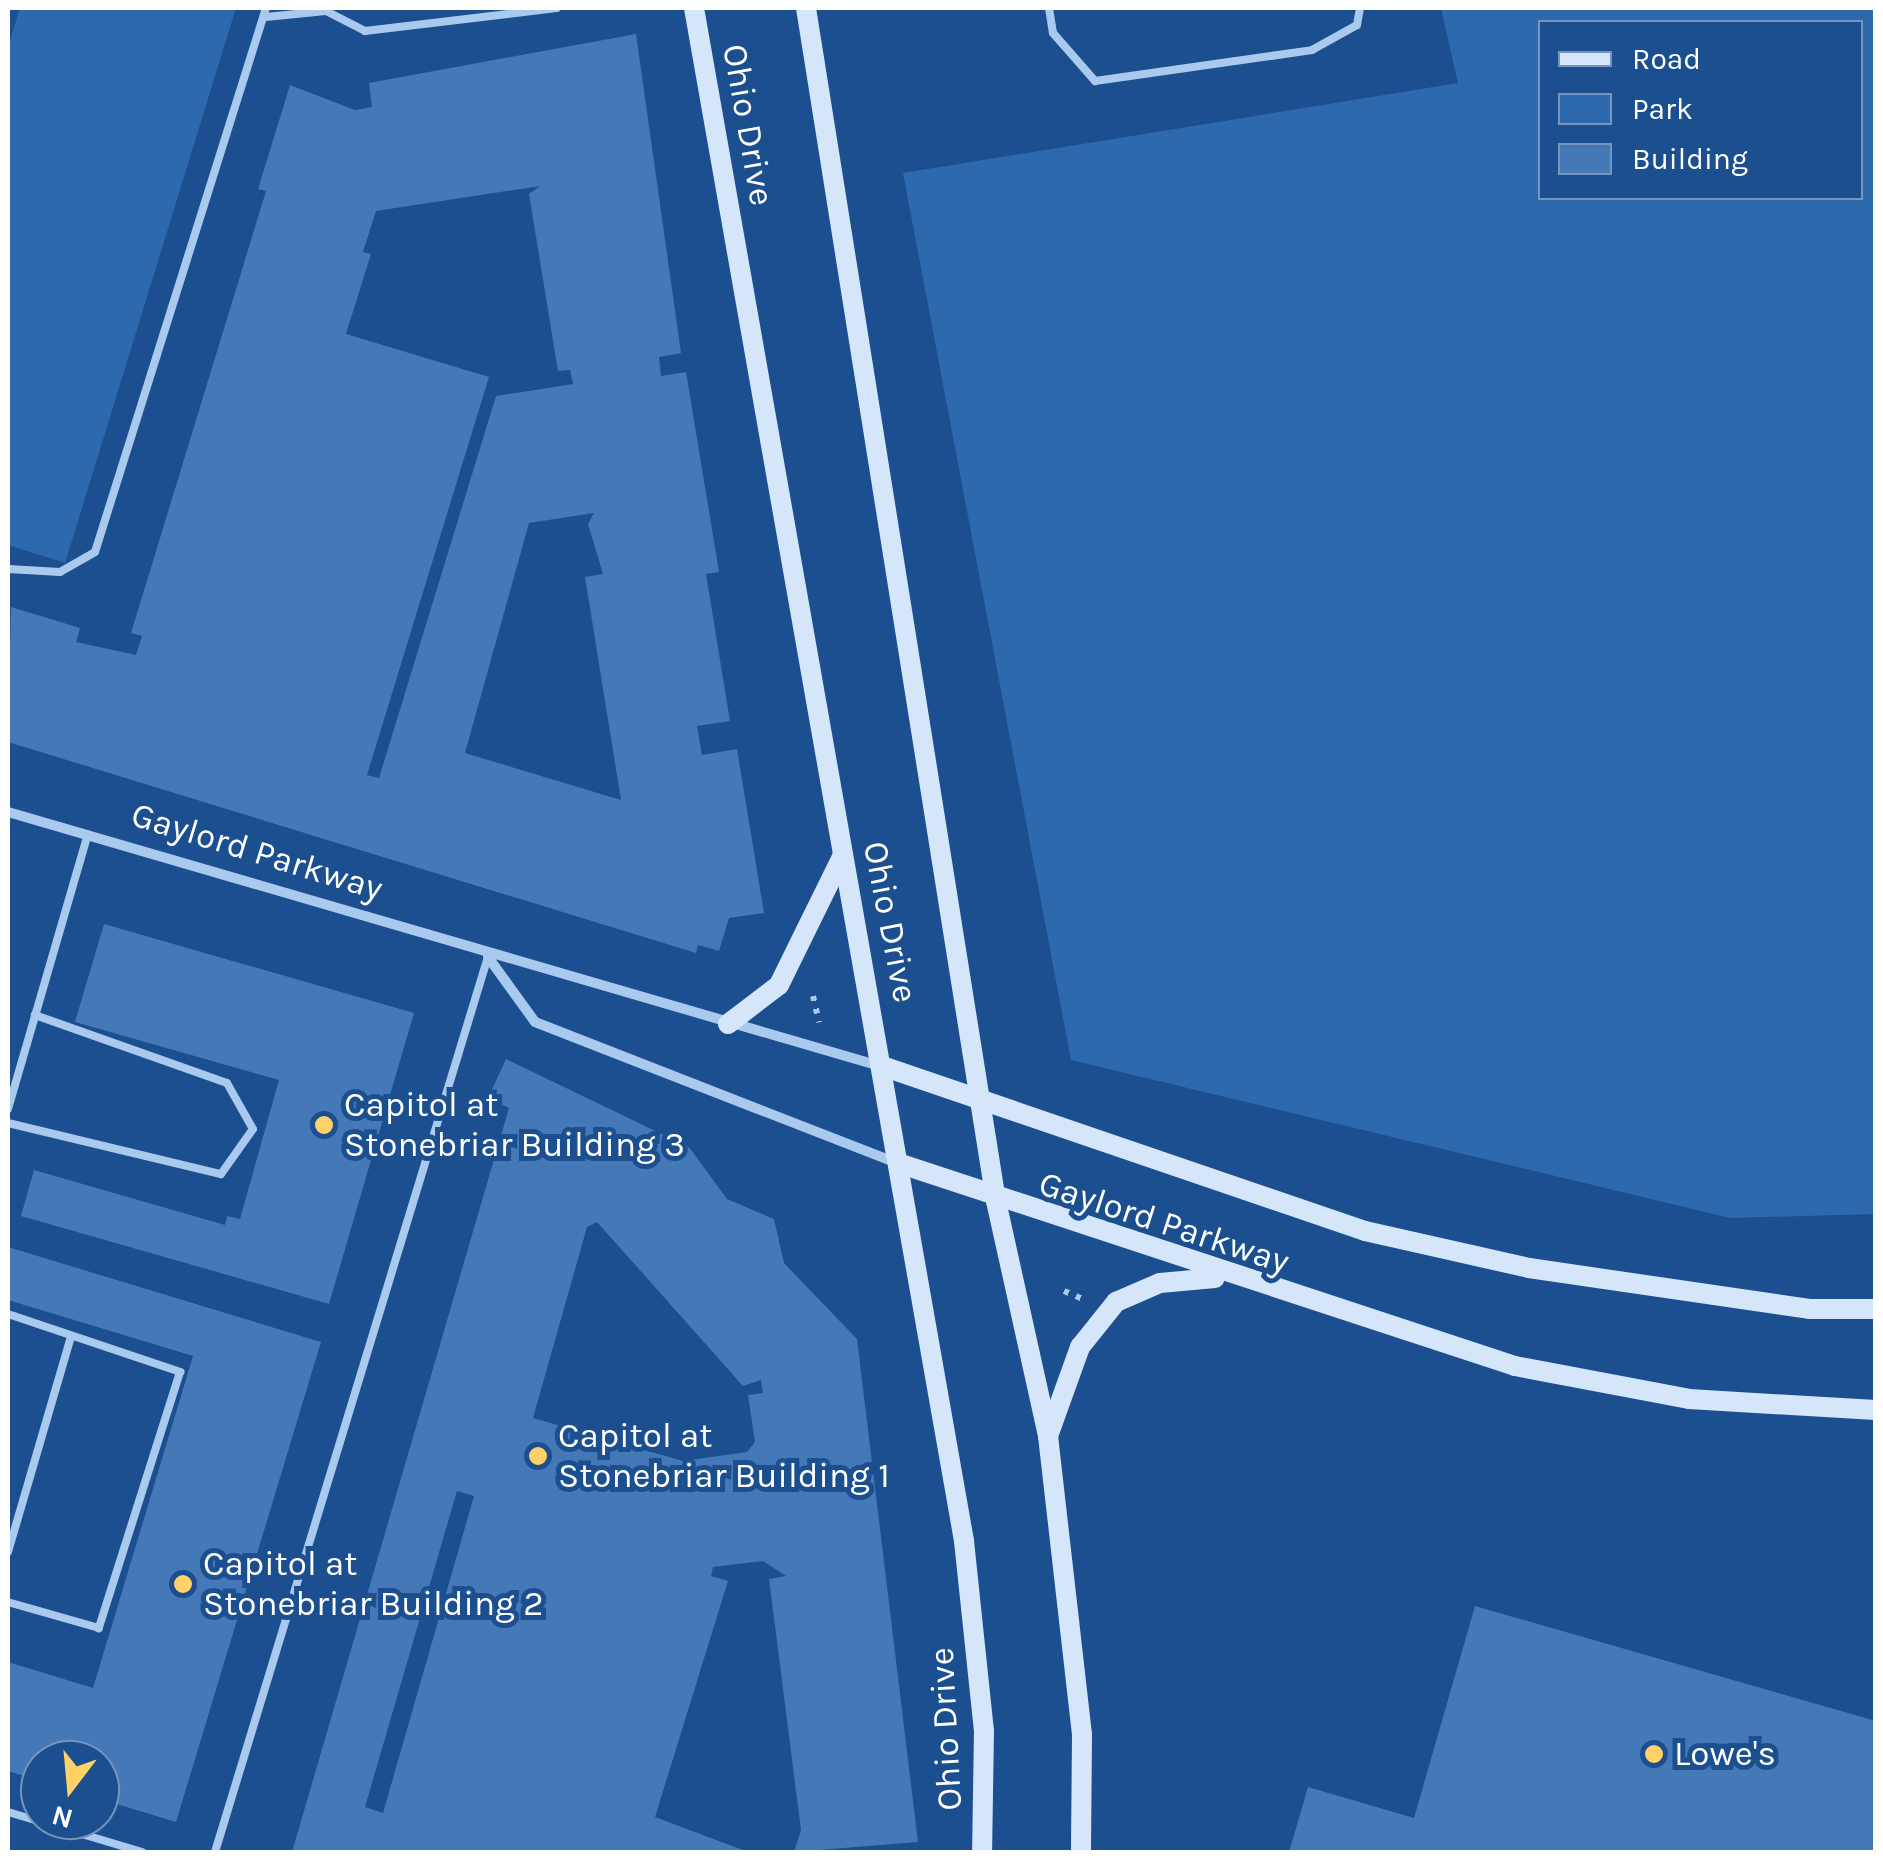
<!DOCTYPE html>
<html>
<head>
<meta charset="utf-8">
<style>
  body { margin:0 }
  #map { position:relative; width:1883px; height:1860px; overflow:hidden; background:#1b4f8f; font-family:Karla,sans-serif }
  div>[style] { position:absolute }
  [style*='--x'] { left:calc(var(--x)*1px); top:calc(var(--y)*1px); width:calc(var(--w)*1px); rotate:calc(var(--a)*1deg) }
  .green>* { inset:0; background:#2e69ad }
  .building>* { inset:0; background:#4478b7 }
  .path>* { height:6px; margin-top:-3px; transform-origin:0; background:repeating-linear-gradient(90deg,#a9c9ee 0 5px,transparent 0 13px) }
  .lane>* { height:8px; margin:-4px; padding:0 4px; transform-origin:4px; border-radius:4px; background:#a9c9ee }
  .street>* { height:10px; margin:-5px; padding:0 5px; transform-origin:5px; border-radius:5px; background:#a9c9ee }
  .secondary>* { height:20px; margin:-10px; padding:0 10px; transform-origin:10px; border-radius:10px; background:#d6e6fa }
  .dots>* { width:28px; height:28px; translate:-50% -50%; box-sizing:border-box; border:5px solid #1b4f8f; border-radius:50% }
  span { translate:-50% -50%; white-space:nowrap; text-align:center; line-height:1.15; -webkit-text-stroke:10px #1b4f8f; paint-order:stroke }
  .street-label { font-size:35px; color:#fff }
  .poi-label { font-size:35px; color:#fff }
  .left { translate:0 -50%; text-align:left }
  .frame { position:absolute; inset:0; border:10px solid #fff; pointer-events:none }
  .legend { position:absolute; left:1538px; top:20px; width:325px; height:180px; box-sizing:border-box; background:#1b4f8f; border:2px solid #7695bc; margin:0; padding:12px 18px; list-style:none; font-size:30px; color:#fff }
  .legend li { display:flex; align-items:center; gap:20px; height:50px }
  .legend b { width:50px; border:2px solid #7695bc }
  .north { position:absolute; left:20px; top:1740px; width:100px; height:100px; box-sizing:border-box; background:#1b4f8f; border:2px solid #7695bc; border-radius:50%; rotate:196deg; font-size:28px; font-weight:700; line-height:40px; text-align:center; color:#fff }
  .north::after { content:''; display:block; margin:auto; width:35px; height:45px; background:#ffd166; clip-path:polygon(50% 0,100% 100%,50% 72%,0 100%) }
</style>
</head>
<body>
<div id="map">
  <div class="green">
    <i style="clip-path:polygon(20px 8px,236px 8px,65px 563px,8px 545px,8px 47px)"></i>
    <i style="clip-path:polygon(evenodd,1441px 8px,1875px 8px,1875px 1214px,1730px 1218px,1071px 1060px,903px 173px,1458px 83px,1441px 8px,1540px 22px,1860px 22px,1860px 198px,1540px 198px,1540px 22px)"></i>
  </div>
  <div class="building">
    <i style="clip-path:polygon(evenodd,636px 34px,681px 353px,659px 357px,661px 376px,686px 372px,719px 572px,706px 574px,730px 721px,697px 726px,702px 755px,737px 749px,764px 913px,729px 918px,719px 951px,698px 945px,696px 953px,8px 742px,11px 607px,80px 628px,76px 642px,136px 655px,142px 636px,131px 633px,266px 191px,258px 189px,290px 85px,355px 110px,372px 107px,369px 83px,636px 34px,540px 186px,529px 194px,558px 371px,570px 370px,573px 384px,496px 396px,379px 778px,367px 775px,489px 377px,346px 334px,371px 254px,363px 252px,376px 211px,540px 186px,636px 34px,594px 513px,588px 524px,603px 574px,585px 577px,621px 800px,465px 753px,529px 523px,594px 513px)"></i>
    <i style="clip-path:polygon(104px 924px,414px 1013px,329px 1304px,21px 1216px,34px 1170px,225px 1225px,227px 1216px,240px 1219px,279px 1080px,75px 1022px)"></i>
    <i style="clip-path:polygon(evenodd,506px 1059px,672px 1139px,669px 1146px,689px 1147px,727px 1199px,774px 1219px,784px 1263px,857px 1339px,918px 1842px,794px 1852px,801px 1830px,769px 1579px,786px 1576px,763px 1561px,713px 1567px,711px 1576px,728px 1581px,655px 1817px,748px 1852px,292px 1852px,509px 1108px,488px 1098px,506px 1059px,597px 1222px,743px 1386px,761px 1380px,763px 1393px,748px 1395px,755px 1442px,747px 1452px,683px 1461px,533px 1418px,587px 1227px,597px 1222px,506px 1059px,457px 1491px,474px 1496px,383px 1813px,365px 1807px,457px 1491px)"></i>
    <i style="clip-path:polygon(8px 1247px,321px 1342px,176px 1822px,100px 1799px,100px 1760px,40px 1760px,40px 1781px,8px 1771px,8px 1662px,93px 1688px,193px 1356px,8px 1300px)"></i>
    <i style="clip-path:polygon(1475px 1606px,1876px 1721px,1876px 1852px,1289px 1852px,1308px 1787px,1414px 1818px)"></i>
  </div>
  <div class="path">
    <i style="--x:813;--y:996;--w:27;--a:77"></i>
    <i style="--x:1064;--y:1291;--w:21;--a:23"></i>
  </div>
  <div class="lane">
    <i style="--x:1049;--y:8;--w:25;--a:81"></i>
    <i style="--x:1053;--y:33;--w:64;--a:48.8"></i>
    <i style="--x:1095;--y:81;--w:219;--a:-8.1"></i>
    <i style="--x:1312;--y:50;--w:51;--a:-29.1"></i>
    <i style="--x:1357;--y:25;--w:17;--a:-80"></i>
    <i style="--x:266;--y:17;--w:60;--a:-5.7"></i>
    <i style="--x:326;--y:11;--w:44;--a:27.1"></i>
    <i style="--x:365;--y:31;--w:193;--a:-6.8"></i>
    <i style="--x:8;--y:569;--w:52;--a:3.3"></i>
    <i style="--x:60;--y:572;--w:40;--a:-29.7"></i>
    <i style="--x:95;--y:552;--w:570;--a:-72.55"></i>
    <i style="--x:8;--y:1109;--w:286;--a:-73.8"></i>
    <i style="--x:8;--y:1123;--w:219;--a:13.5"></i>
    <i style="--x:221;--y:1174;--w:55;--a:-54.6"></i>
    <i style="--x:253;--y:1129;--w:53;--a:-119.5"></i>
    <i style="--x:227;--y:1083;--w:204;--a:-160.5"></i>
    <i style="--x:8;--y:1314;--w:182;--a:18.6"></i>
    <i style="--x:180;--y:1372;--w:269;--a:107.6"></i>
    <i style="--x:99;--y:1628;--w:95;--a:-164.1"></i>
    <i style="--x:8;--y:1552;--w:225;--a:-73.7"></i>
    <i style="--x:8;--y:1812;--w:140;--a:16.6"></i>
    <i style="--x:215;--y:1852;--w:936;--a:-73.04"></i>
  </div>
  <div class="street">
    <i style="--x:8;--y:812;--w:908;--a:16.24"></i>
    <i style="--x:488;--y:957;--w:80;--a:54.1"></i>
    <i style="--x:535;--y:1022;--w:386;--a:21.3"></i>
  </div>
  <div class="secondary">
    <i style="--x:694;--y:8;--w:1557;--a:80.01"></i>
    <i style="--x:964;--y:1541;--w:190;--a:84"></i>
    <i style="--x:984;--y:1730;--w:122;--a:90.9"></i>
    <i style="--x:806;--y:8;--w:1208;--a:80.95"></i>
    <i style="--x:996;--y:1201;--w:241;--a:77.5"></i>
    <i style="--x:1048;--y:1436;--w:301;--a:83.5"></i>
    <i style="--x:1082;--y:1735;--w:117;--a:90.5"></i>
    <i style="--x:728;--y:1024;--w:64;--a:-37.4"></i>
    <i style="--x:779;--y:985;--w:143;--a:-63.8"></i>
    <i style="--x:885;--y:1067;--w:507;--a:18.86"></i>
    <i style="--x:1365;--y:1231;--w:168;--a:12.7"></i>
    <i style="--x:1529;--y:1268;--w:283;--a:8.3"></i>
    <i style="--x:1809;--y:1309;--w:67;--a:0"></i>
    <i style="--x:901;--y:1164;--w:646;--a:18.21"></i>
    <i style="--x:1515;--y:1366;--w:177;--a:10.7"></i>
    <i style="--x:1689;--y:1399;--w:187;--a:3.4"></i>
    <i style="--x:1048;--y:1436;--w:95;--a:-70.2"></i>
    <i style="--x:1080;--y:1347;--w:58;--a:-51.3"></i>
    <i style="--x:1116;--y:1302;--w:48;--a:-23.4"></i>
    <i style="--x:1160;--y:1283;--w:55;--a:-5.2"></i>
  </div>
  <div class="dots">
    <i style="left:324px;top:1125px;background:#ffd166"></i>
    <i style="left:538px;top:1456px;background:#ffd166"></i>
    <i style="left:183px;top:1584px;background:#ffd166"></i>
    <i style="left:1654px;top:1754px;background:#ffd166"></i>
  </div>
  <div class="street-label">
    <span style="left:748px;top:125px;rotate:80deg">Ohio Drive</span>
    <span style="left:257px;top:852px;rotate:17deg">Gaylord Parkway</span>
    <span style="left:890px;top:922px;rotate:79deg">Ohio Drive</span>
    <span style="left:1164px;top:1223px;rotate:18deg">Gaylord Parkway</span>
    <span style="left:946px;top:1729px;rotate:-93deg">Ohio Drive</span>
  </div>
  <div class="poi-label">
    <span class="left" style="left:344px;top:1125px">Capitol at<br>Stonebriar Building 3</span>
    <span class="left" style="left:558px;top:1456px">Capitol at<br>Stonebriar Building 1</span>
    <span class="left" style="left:203px;top:1584px">Capitol at<br>Stonebriar Building 2</span>
    <span class="left" style="left:1674px;top:1754px">Lowe's</span>
  </div>
  <div class="frame"></div>
  <ul class="legend">
  <li><b style="height:12px;background:#d6e6fa"></b>Road</li>
  <li><b style="height:28px;background:#2e69ad"></b>Park</li>
  <li><b style="height:28px;background:#4478b7"></b>Building</li>
  </ul>
  <div class="north">N</div>
</div>
</body>
</html>
